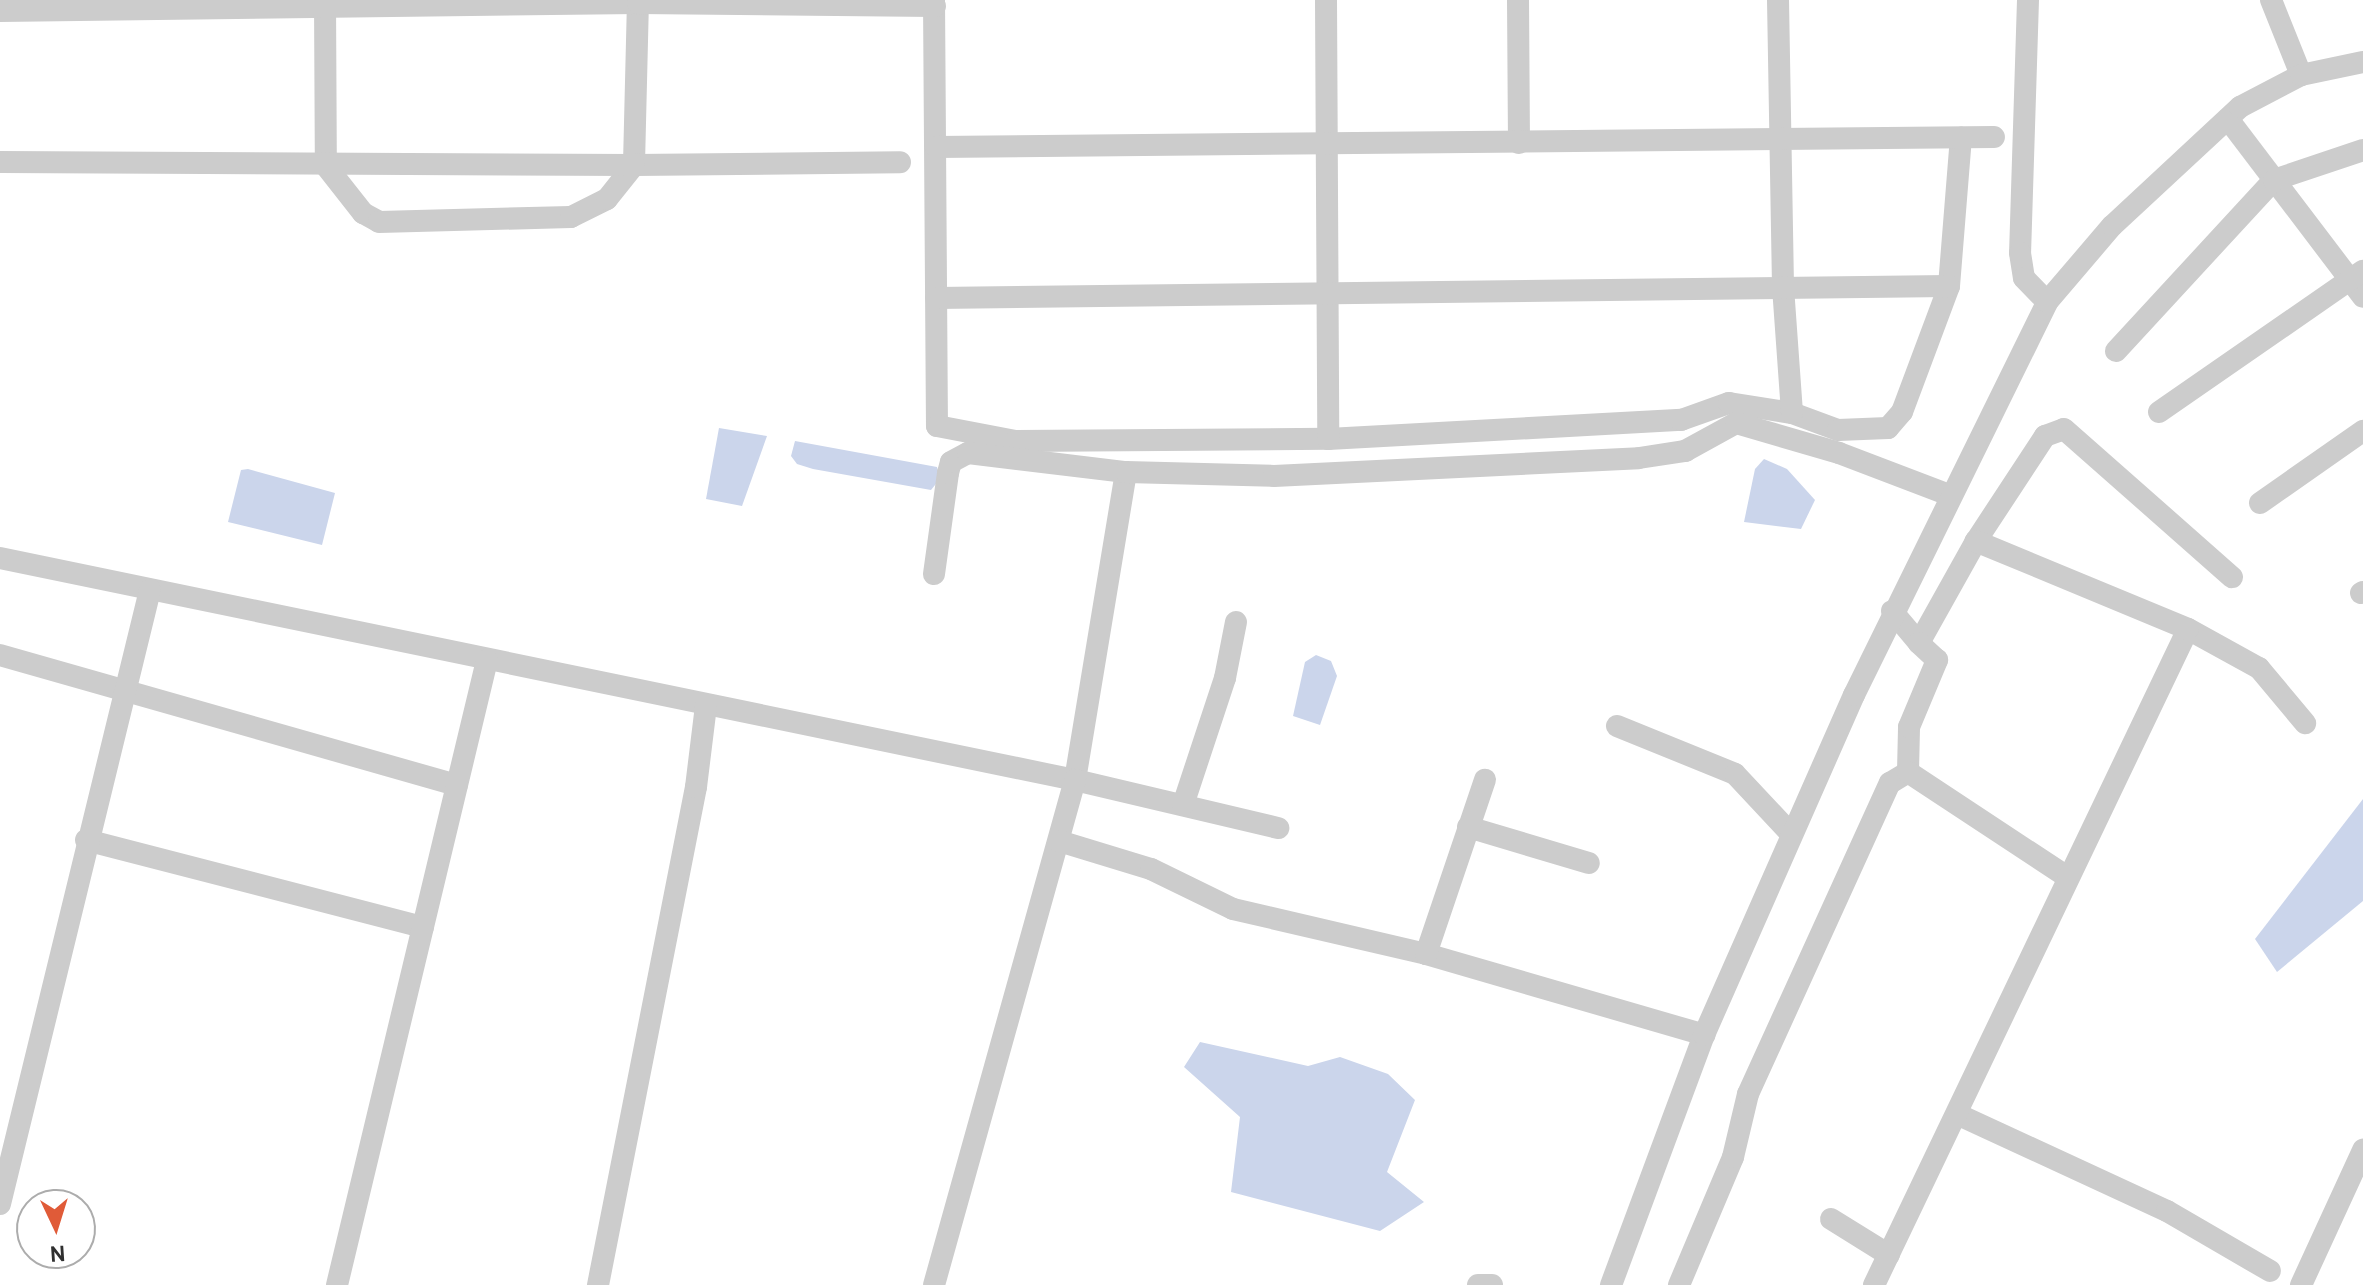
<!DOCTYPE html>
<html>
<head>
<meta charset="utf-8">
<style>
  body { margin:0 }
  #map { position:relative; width:2363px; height:1285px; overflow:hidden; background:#fff; font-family:Overpass,sans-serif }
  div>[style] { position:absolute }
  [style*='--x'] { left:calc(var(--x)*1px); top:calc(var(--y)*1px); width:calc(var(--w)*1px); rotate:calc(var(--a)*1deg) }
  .water>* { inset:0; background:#cbd5eb }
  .minor>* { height:22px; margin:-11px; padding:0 11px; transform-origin:11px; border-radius:11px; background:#ccc }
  span { translate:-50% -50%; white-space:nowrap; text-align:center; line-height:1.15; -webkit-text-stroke:8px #fff; paint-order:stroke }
  .north { position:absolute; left:16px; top:1189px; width:80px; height:80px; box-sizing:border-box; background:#fff; border:2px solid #acacac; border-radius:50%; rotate:176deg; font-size:22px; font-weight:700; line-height:32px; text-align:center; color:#2f2f2f }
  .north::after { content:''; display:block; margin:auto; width:28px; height:36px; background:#e05b38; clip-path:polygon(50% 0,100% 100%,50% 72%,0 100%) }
</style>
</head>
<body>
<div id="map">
  <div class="water">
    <i style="clip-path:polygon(719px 428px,767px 436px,742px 506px,706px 499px)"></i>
    <i style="clip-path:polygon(795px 441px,937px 467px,940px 479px,931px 490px,813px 469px,797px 464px,791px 456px)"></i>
    <i style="clip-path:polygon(1764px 459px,1787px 469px,1815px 500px,1801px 529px,1744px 522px,1755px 469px)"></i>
    <i style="clip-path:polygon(248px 469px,335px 493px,322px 545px,228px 522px,241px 470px)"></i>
    <i style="clip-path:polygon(1316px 655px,1331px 661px,1337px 676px,1320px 725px,1293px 716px,1305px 662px)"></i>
    <i style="clip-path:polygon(2363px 799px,2363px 901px,2277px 972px,2255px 939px)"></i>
    <i style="clip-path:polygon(1200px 1042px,1308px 1066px,1340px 1057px,1388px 1074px,1415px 1100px,1387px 1172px,1424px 1202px,1380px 1231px,1231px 1192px,1240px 1117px,1184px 1067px)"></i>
  </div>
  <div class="minor">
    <i style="--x:325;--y:0;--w:166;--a:89.7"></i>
    <i style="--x:326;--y:166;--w:60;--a:51.8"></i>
    <i style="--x:363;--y:213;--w:18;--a:29"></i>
    <i style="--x:379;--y:222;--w:192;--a:-1.5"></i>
    <i style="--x:571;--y:217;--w:40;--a:-26.6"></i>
    <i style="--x:607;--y:199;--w:43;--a:-51.5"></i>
    <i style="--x:638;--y:0;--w:165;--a:91.4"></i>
    <i style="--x:634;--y:165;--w:266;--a:-0.6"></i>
    <i style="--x:934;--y:0;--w:426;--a:89.6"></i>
    <i style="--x:937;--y:426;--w:80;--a:10.8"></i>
    <i style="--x:1016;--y:441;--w:312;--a:-0.4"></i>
    <i style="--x:1328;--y:439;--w:354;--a:-3.1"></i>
    <i style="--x:1681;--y:420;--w:51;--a:-19.5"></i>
    <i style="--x:1729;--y:403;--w:64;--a:9"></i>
    <i style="--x:1792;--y:413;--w:49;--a:20.3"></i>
    <i style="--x:1838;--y:430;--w:50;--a:-2.3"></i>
    <i style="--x:1888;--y:428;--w:21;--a:-49"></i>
    <i style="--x:1902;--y:412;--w:134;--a:-69.5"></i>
    <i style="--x:1949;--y:286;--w:149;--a:-85.4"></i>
    <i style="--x:1326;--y:0;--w:439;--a:89.7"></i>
    <i style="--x:1518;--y:0;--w:143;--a:89.6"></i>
    <i style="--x:1778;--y:0;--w:287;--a:89"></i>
    <i style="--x:1783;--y:287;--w:126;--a:85.9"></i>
    <i style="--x:2028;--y:0;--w:253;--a:91.8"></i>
    <i style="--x:2020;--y:253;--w:25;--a:81"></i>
    <i style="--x:2024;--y:278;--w:33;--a:46"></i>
    <i style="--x:2271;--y:0;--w:81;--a:68.2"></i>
    <i style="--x:0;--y:11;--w:638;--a:-0.72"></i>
    <i style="--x:638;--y:3;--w:297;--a:0.6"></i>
    <i style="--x:2228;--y:119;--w:223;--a:52.8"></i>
    <i style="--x:936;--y:147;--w:1058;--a:-0.54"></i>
    <i style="--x:0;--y:162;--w:634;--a:0.27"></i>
    <i style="--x:936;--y:298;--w:1013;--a:-0.68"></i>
    <i style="--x:2116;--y:351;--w:233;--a:-47.3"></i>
    <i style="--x:2274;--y:180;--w:94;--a:-18.6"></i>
    <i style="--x:2159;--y:412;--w:248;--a:-34.7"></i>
    <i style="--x:1126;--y:472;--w:312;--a:99.4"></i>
    <i style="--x:1075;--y:780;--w:209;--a:13.3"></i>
    <i style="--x:2260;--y:503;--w:126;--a:-35"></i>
    <i style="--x:0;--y:558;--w:1098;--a:11.67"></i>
    <i style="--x:1075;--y:780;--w:524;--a:105.6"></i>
    <i style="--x:934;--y:574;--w:102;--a:-82.1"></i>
    <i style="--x:948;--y:473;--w:11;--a:-75"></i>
    <i style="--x:951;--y:462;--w:19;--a:-28"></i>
    <i style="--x:968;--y:453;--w:159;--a:6.9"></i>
    <i style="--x:1126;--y:472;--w:148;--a:1.5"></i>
    <i style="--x:1274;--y:476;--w:365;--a:-2.8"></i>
    <i style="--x:1639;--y:458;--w:47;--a:-8.7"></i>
    <i style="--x:1685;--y:451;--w:58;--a:-28.8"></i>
    <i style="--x:1736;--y:423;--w:107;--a:16.2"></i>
    <i style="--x:1839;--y:453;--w:118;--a:20.9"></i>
    <i style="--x:2361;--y:593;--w:2;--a:-27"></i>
    <i style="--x:1892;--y:611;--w:42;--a:49.8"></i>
    <i style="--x:1919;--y:643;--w:117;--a:-60.8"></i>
    <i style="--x:1976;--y:541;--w:126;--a:-56.7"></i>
    <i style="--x:2045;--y:436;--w:20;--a:-20"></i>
    <i style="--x:2064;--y:429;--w:224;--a:41.4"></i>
    <i style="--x:2188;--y:629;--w:81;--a:28.8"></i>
    <i style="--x:2259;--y:668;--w:72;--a:50.1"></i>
    <i style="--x:0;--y:655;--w:475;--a:15.9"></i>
    <i style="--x:1617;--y:726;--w:127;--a:22.1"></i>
    <i style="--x:1735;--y:774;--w:83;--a:46.9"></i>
    <i style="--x:1908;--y:772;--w:45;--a:-88.7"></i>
    <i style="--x:1909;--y:727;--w:73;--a:-67.3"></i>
    <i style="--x:1937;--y:660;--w:25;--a:-137"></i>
    <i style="--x:1183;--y:805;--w:134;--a:-71.7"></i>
    <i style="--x:1225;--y:678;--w:57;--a:-78.9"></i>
    <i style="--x:1468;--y:827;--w:126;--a:16.6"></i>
    <i style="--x:86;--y:840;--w:348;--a:14.5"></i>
    <i style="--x:1059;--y:841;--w:96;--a:16.9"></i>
    <i style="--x:1151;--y:869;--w:91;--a:26"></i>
    <i style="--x:1233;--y:909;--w:198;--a:13.1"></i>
    <i style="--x:1426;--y:954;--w:290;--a:16.2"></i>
    <i style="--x:1426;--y:954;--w:184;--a:-71.3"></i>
    <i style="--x:1959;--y:1115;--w:229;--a:24.8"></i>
    <i style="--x:2167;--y:1211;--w:119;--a:30.2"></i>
    <i style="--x:0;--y:1204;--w:632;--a:-76.27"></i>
    <i style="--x:1831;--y:1219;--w:68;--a:31.8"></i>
    <i style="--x:337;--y:1285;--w:643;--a:-76.5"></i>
    <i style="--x:598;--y:1285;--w:508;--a:-78.87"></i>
    <i style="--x:696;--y:787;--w:82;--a:-83"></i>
    <i style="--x:1478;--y:1285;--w:14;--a:0"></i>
    <i style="--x:1611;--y:1285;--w:267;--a:-69.6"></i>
    <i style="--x:1704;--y:1035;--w:372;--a:-66.2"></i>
    <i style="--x:1854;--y:695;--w:438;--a:-63.8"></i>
    <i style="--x:2047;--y:302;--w:100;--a:-49.5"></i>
    <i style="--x:2112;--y:226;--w:175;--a:-42.9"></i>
    <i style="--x:2240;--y:107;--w:69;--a:-27.7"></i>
    <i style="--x:2301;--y:75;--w:63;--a:-11.8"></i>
    <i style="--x:1679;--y:1285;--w:139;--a:-67.1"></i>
    <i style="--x:1733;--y:1157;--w:65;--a:-76.6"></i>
    <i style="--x:1748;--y:1094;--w:342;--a:-65.5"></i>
    <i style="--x:1890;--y:783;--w:21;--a:-31"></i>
    <i style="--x:1908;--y:772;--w:189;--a:33.4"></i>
    <i style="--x:1874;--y:1285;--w:727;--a:-64.42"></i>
    <i style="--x:2188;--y:629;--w:230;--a:-157.5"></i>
    <i style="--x:2301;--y:1285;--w:149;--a:-65.3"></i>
  </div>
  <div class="north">N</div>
</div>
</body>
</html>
